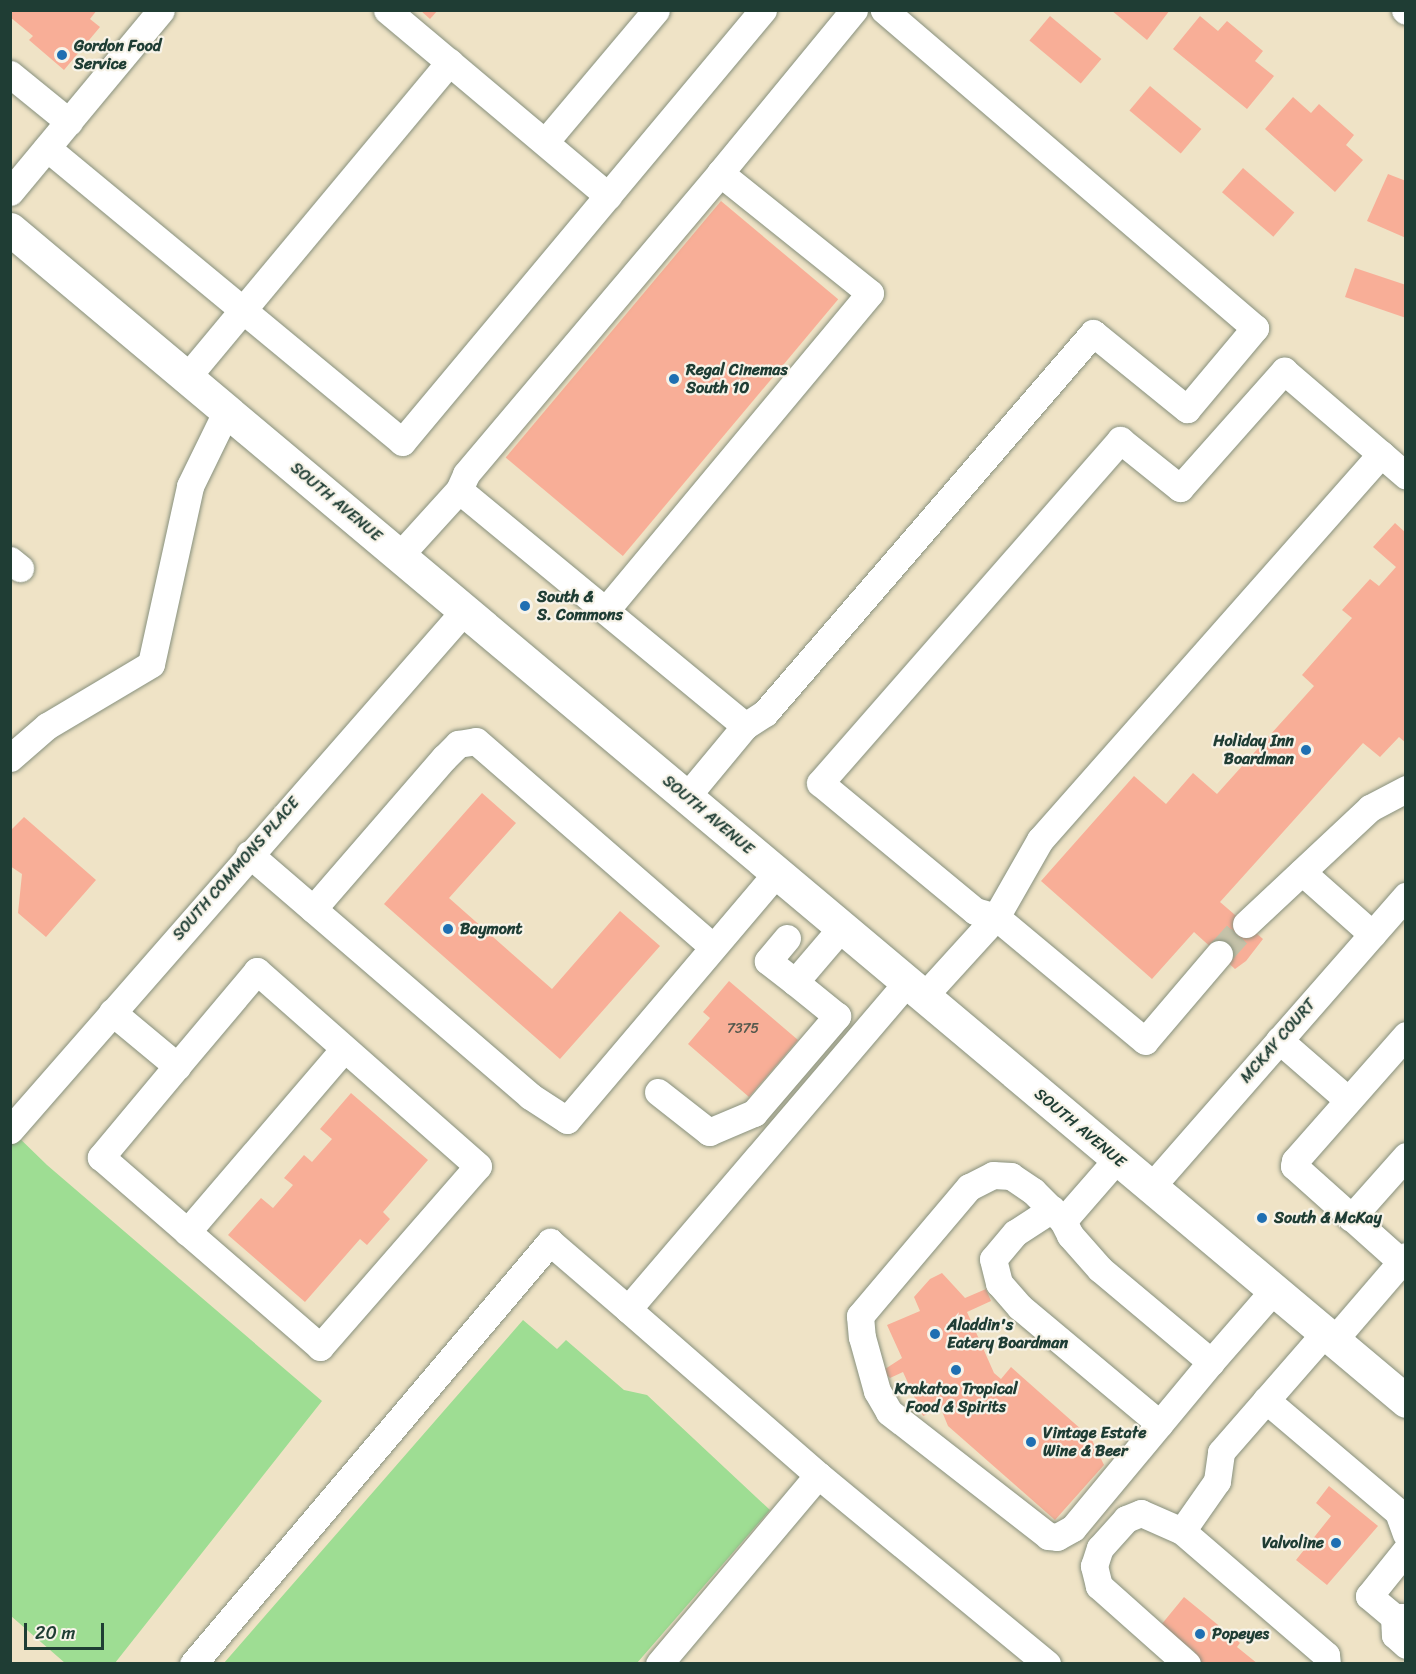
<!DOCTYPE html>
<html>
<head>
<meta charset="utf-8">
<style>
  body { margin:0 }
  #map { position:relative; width:1416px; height:1674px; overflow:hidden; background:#efe3c6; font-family:Sriracha,sans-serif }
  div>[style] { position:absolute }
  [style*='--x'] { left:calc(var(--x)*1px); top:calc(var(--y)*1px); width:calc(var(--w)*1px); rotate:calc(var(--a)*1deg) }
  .green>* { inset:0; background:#9edd93 }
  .building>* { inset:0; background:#f8ae97; transform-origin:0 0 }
  .minor-tunnel>* { height:27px; margin-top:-13.5px; transform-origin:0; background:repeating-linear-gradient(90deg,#c5c2a9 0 27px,transparent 0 41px) }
  .roads { filter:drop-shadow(0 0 2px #87907d) drop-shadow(0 0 2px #87907d) }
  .minor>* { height:27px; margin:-13.5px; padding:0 13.5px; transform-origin:13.5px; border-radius:13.5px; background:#fff }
  .major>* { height:33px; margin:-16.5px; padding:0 16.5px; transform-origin:16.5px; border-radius:16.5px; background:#fff }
  .dots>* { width:16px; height:16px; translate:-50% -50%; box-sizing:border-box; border:3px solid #f7f3e8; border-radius:50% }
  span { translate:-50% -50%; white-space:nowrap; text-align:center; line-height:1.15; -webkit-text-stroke:4.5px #f7f3e8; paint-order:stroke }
  .number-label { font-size:14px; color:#55594d }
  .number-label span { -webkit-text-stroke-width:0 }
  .poi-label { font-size:16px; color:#1f3d34; font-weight:700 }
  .left { translate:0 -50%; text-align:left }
  .right { translate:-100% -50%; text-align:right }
  .street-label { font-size:16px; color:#1f3d34 }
  .frame { position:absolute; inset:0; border:12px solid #1f3d34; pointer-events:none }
  .scale { position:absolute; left:24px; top:1623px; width:80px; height:27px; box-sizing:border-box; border:3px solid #1f3d34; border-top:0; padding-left:8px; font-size:18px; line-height:21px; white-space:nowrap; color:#1f3d34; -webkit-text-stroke:4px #f7f3e8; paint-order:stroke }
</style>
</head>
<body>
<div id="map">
  <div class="green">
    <i style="clip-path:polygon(10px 1129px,47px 1165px,322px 1401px,115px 1663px,65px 1663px,11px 1616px)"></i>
    <i style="clip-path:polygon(523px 1320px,557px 1349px,566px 1340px,624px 1390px,647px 1395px,770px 1510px,637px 1663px,224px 1663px)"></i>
  </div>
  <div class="building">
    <i style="clip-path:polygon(10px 10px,97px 10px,90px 19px,100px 27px,64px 70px,29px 40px,33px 36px,10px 17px)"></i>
    <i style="clip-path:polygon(420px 10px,438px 10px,430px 19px)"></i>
    <i style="clip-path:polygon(1111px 10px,1170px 10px,1147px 40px)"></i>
    <i style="left:1050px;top:16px;width:67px;height:32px;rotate:40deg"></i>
    <i style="clip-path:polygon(1200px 16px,1218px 31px,1227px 21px,1263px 51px,1255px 61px,1274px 76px,1247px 109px,1173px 49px)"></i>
    <i style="left:1150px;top:86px;width:67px;height:32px;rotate:40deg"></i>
    <i style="clip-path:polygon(1293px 97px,1311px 113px,1319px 104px,1354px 135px,1346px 145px,1363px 160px,1335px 192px,1265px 129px)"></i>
    <i style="left:1243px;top:168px;width:68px;height:32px;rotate:41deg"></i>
    <i style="clip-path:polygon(1388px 174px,1406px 181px,1406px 238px,1367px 221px)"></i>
    <i style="left:721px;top:201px;width:153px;height:335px;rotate:40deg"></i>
    <i style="clip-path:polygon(1355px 268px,1406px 285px,1406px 318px,1345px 297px)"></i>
    <i style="clip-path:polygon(1395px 523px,1406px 533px,1406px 743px,1399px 737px,1380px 757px,1363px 743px,1220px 902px,1263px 939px,1246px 961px,1235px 969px,1194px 932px,1152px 979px,1041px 881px,1134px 776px,1166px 804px,1193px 773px,1217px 794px,1314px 686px,1302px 675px,1352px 618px,1342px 610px,1370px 579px,1379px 586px,1396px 567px,1373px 547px)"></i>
    <i style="clip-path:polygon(482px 793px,516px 823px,449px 898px,552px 989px,620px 911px,660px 946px,560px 1059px,384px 904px)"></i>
    <i style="clip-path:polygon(24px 817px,96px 880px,46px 937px,18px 913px,22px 874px,10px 866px,10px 831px)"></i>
    <i style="clip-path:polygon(729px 981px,798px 1040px,749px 1097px,688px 1044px,710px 1018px,703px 1012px)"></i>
    <i style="clip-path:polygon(351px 1093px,428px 1160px,383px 1212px,390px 1219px,367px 1245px,360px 1239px,305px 1302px,228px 1235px,261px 1198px,273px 1208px,293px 1185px,284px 1178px,304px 1155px,312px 1162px,332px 1139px,320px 1129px)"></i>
    <i style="clip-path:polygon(942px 1273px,965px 1298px,986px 1289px,991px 1301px,967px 1312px,994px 1373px,1001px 1379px,1011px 1367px,1091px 1438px,1104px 1465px,1055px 1520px,948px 1426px,941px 1409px,923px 1416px,903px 1372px,890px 1378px,882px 1371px,902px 1358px,887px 1325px,920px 1311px,914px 1297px,930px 1279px)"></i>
    <i style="clip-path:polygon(1329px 1486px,1378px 1526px,1327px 1585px,1296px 1560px,1331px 1516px,1316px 1503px)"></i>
    <i style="clip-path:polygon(1184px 1597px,1240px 1643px,1237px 1647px,1258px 1664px,1194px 1664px,1189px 1660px,1195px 1652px,1161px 1625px)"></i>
  </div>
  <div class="minor-tunnel">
    <i style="--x:1219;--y:954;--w:40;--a:-48"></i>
  </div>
  <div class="roads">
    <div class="minor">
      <i style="--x:387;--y:10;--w:81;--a:40"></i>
      <i style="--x:1405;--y:10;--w:1;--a:45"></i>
      <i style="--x:10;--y:74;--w:76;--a:39.1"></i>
      <i style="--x:545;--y:142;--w:172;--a:-49.9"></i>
      <i style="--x:47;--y:148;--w:461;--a:39.6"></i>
      <i style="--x:402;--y:442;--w:563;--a:-50.12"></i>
      <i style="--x:720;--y:173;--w:211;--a:-50.6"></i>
      <i style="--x:10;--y:192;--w:236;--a:-50.3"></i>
      <i style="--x:187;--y:377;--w:410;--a:-50.2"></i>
      <i style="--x:449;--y:62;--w:208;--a:40.1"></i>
      <i style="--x:459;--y:490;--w:17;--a:-66"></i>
      <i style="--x:466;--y:474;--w:394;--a:-49.8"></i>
      <i style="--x:720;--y:173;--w:192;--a:38.7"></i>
      <i style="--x:870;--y:293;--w:411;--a:129.8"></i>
      <i style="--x:400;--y:555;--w:88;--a:-47.8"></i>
      <i style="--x:459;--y:490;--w:371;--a:39.5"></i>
      <i style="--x:745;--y:726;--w:92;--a:129.7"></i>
      <i style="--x:10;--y:560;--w:13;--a:39"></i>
      <i style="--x:745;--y:726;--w:24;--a:-33"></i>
      <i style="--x:765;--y:713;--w:502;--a:-49.2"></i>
      <i style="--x:1093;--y:333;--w:121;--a:39"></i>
      <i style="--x:1187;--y:409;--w:106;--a:-50"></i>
      <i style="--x:1255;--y:328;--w:489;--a:-139.4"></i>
      <i style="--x:10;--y:758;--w:49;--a:-40.9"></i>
      <i style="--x:47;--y:726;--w:121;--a:-30.8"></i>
      <i style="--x:151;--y:664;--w:182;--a:-77.6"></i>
      <i style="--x:190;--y:486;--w:85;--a:-64"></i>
      <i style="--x:249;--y:854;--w:371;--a:40.7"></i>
      <i style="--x:530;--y:1096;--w:44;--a:33"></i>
      <i style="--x:567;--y:1120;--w:325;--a:-49.7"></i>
      <i style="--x:1302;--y:872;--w:94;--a:41.5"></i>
      <i style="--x:313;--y:909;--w:200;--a:-49.1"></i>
      <i style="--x:444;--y:758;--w:20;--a:-45"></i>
      <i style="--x:458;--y:744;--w:18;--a:-9"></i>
      <i style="--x:476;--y:741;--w:314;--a:41"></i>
      <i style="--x:1246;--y:924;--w:170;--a:-43.1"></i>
      <i style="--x:1370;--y:808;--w:41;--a:-27.8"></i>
      <i style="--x:787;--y:938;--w:30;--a:130"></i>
      <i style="--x:768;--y:961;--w:34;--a:38"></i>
      <i style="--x:795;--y:982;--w:72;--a:-49.5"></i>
      <i style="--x:1219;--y:954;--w:114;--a:130.4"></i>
      <i style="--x:1145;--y:1041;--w:194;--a:-140.2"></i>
      <i style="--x:996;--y:917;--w:22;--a:-164"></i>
      <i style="--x:975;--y:911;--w:201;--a:-140.4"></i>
      <i style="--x:820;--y:783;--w:456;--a:-48.8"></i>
      <i style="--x:1120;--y:440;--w:77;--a:38.7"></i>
      <i style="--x:1180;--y:488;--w:157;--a:-48.4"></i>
      <i style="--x:1284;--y:371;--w:128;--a:40.6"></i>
      <i style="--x:924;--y:996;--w:107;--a:-47.7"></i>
      <i style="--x:996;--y:917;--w:89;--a:-60.3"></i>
      <i style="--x:1040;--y:840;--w:515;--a:-48.54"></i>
      <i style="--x:1381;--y:454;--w:33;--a:41"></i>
      <i style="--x:112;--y:1012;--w:85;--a:39.7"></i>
      <i style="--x:177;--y:1066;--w:119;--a:129.9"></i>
      <i style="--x:101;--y:1157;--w:290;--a:40.9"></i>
      <i style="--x:320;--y:1347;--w:240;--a:-48.9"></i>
      <i style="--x:478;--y:1166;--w:295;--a:-138.6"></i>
      <i style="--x:257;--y:971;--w:124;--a:130.1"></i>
      <i style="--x:1406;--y:1035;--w:168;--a:131.4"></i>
      <i style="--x:1295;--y:1161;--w:5;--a:101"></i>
      <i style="--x:1294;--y:1166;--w:150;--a:41.8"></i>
      <i style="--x:1279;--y:1040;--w:91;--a:41"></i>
      <i style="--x:658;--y:1092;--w:65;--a:38.1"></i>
      <i style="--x:709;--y:1132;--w:49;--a:-22.9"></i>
      <i style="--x:754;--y:1113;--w:128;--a:-49.4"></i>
      <i style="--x:837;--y:1016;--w:54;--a:-141"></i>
      <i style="--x:10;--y:1130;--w:690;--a:-48.82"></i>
      <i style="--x:1117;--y:1159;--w:82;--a:131.1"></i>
      <i style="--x:1063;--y:1221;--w:16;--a:63"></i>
      <i style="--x:1070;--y:1235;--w:45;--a:48.6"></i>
      <i style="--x:1100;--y:1269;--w:145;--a:40"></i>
      <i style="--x:1211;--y:1362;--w:94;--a:-48.9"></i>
      <i style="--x:1151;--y:1187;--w:387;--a:-48.8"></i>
      <i style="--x:1052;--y:1209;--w:44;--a:147"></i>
      <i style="--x:1015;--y:1233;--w:34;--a:130"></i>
      <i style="--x:993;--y:1259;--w:25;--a:76"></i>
      <i style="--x:999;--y:1283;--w:32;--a:49"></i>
      <i style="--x:1020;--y:1307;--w:182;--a:39.9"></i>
      <i style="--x:1351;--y:1218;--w:83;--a:-48.4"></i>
      <i style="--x:1063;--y:1221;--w:42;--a:-135"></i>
      <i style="--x:1033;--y:1191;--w:27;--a:-146"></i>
      <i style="--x:1011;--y:1176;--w:18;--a:-177"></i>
      <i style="--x:993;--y:1175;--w:27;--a:153"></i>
      <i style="--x:969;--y:1187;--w:169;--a:130.2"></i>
      <i style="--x:860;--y:1316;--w:21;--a:85"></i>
      <i style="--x:862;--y:1337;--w:56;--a:74.5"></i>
      <i style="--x:877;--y:1391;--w:24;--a:60"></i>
      <i style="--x:889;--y:1412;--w:202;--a:37.9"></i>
      <i style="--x:1048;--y:1536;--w:9;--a:6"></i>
      <i style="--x:1057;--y:1537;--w:18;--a:-29"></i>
      <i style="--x:1073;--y:1528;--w:216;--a:-50.3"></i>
      <i style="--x:187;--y:1232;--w:241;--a:-49.4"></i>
      <i style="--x:1333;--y:1341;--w:112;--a:-49.3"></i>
      <i style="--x:1266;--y:1400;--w:173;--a:40.3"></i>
      <i style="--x:1398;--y:1512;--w:23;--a:70"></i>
      <i style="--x:818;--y:1475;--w:297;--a:39.5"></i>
      <i style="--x:1182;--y:1531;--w:61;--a:-55"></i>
      <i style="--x:1217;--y:1481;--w:29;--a:-82"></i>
      <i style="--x:1221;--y:1452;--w:157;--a:-48.9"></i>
      <i style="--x:1406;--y:1550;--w:59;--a:128.8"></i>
      <i style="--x:1369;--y:1596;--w:33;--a:40"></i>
      <i style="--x:1394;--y:1617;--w:12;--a:0"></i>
      <i style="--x:1394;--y:1617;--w:18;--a:87"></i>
      <i style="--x:1395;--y:1635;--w:15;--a:42"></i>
      <i style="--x:193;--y:1664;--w:553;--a:-49.77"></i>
      <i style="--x:550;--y:1242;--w:103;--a:40.7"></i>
      <i style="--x:659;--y:1664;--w:247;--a:-49.9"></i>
      <i style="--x:818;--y:1475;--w:252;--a:-138.9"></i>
      <i style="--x:628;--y:1309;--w:430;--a:-49.5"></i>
      <i style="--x:1187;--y:1664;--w:118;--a:-138.4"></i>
      <i style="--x:1099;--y:1586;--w:21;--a:-104"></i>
      <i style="--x:1094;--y:1566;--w:19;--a:-72"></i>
      <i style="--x:1100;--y:1548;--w:39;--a:-48"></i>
      <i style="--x:1126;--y:1519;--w:16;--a:-22"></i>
      <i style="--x:1141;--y:1513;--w:45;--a:23.7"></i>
      <i style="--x:1182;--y:1531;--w:190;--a:40.7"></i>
      <i style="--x:1326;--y:1655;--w:9;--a:84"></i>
    </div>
    <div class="major">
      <i style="--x:10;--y:229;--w:1823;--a:40.01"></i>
    </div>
  </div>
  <div class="dots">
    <i style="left:62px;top:55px;background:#1f6fb2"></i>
    <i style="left:674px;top:379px;background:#1f6fb2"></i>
    <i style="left:525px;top:606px;background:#1f6fb2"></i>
    <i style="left:1306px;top:750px;background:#1f6fb2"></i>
    <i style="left:448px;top:929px;background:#1f6fb2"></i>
    <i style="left:1262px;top:1218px;background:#1f6fb2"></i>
    <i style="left:935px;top:1334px;background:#1f6fb2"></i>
    <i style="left:956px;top:1370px;background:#1f6fb2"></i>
    <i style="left:1031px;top:1442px;background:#1f6fb2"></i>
    <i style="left:1336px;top:1543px;background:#1f6fb2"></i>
    <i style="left:1200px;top:1634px;background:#1f6fb2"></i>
  </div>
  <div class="number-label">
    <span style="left:743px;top:1029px">7375</span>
  </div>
  <div class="poi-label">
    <span class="left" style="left:74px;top:55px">Gordon Food<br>Service</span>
    <span class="left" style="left:686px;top:379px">Regal Cinemas<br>South 10</span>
    <span class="left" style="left:537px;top:606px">South &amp;<br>S. Commons</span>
    <span class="right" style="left:1294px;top:750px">Holiday Inn<br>Boardman</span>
    <span class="left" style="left:460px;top:929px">Baymont</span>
    <span class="left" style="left:1274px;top:1218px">South &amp; McKay</span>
    <span class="left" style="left:947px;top:1334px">Aladdin's<br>Eatery Boardman</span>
    <span style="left:956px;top:1398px">Krakatoa Tropical<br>Food &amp; Spirits</span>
    <span class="left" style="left:1043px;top:1442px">Vintage Estate<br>Wine &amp; Beer</span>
    <span class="right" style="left:1324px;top:1543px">Valvoline</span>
    <span class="left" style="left:1212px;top:1634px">Popeyes</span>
  </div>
  <div class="street-label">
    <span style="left:336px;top:502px;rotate:40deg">SOUTH AVENUE</span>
    <span style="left:708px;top:815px;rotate:40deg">SOUTH AVENUE</span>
    <span style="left:236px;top:869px;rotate:-49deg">SOUTH COMMONS PLACE</span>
    <span style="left:1278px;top:1041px;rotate:-49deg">MCKAY COURT</span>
    <span style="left:1080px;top:1128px;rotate:40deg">SOUTH AVENUE</span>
  </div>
  <div class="frame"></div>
  <div class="scale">20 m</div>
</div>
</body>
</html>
